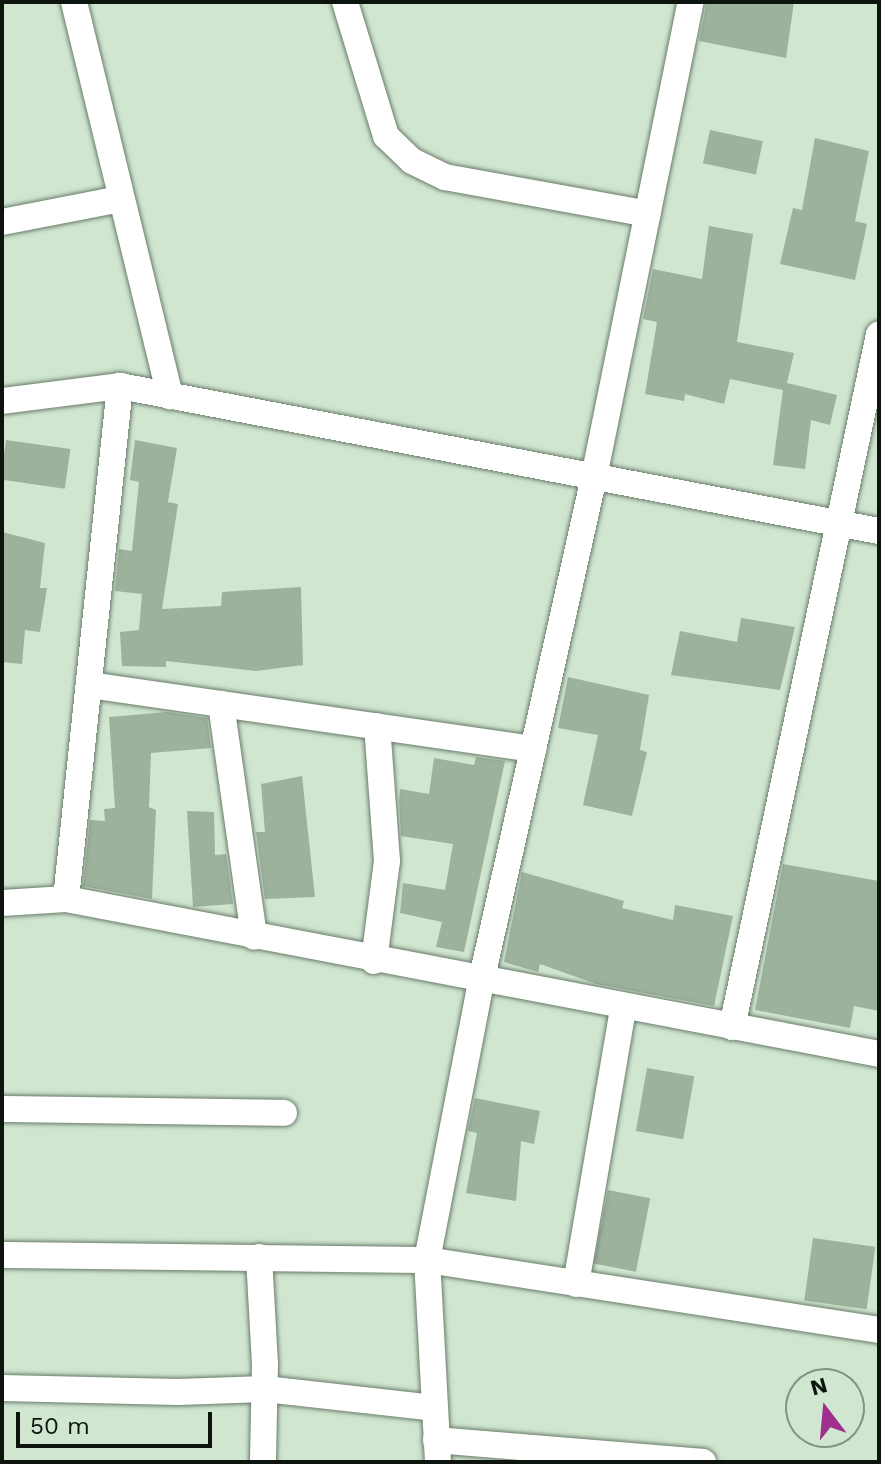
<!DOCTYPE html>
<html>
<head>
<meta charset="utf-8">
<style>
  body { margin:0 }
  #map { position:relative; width:881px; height:1464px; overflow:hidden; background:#d0e6d1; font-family:"Work Sans",sans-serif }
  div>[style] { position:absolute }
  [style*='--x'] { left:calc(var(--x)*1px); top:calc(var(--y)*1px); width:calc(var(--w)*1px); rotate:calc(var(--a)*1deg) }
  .building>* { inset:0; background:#9db29d; transform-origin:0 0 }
  .roads { filter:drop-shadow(0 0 2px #697c69) drop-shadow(0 0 2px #697c69) }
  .minor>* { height:26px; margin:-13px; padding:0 13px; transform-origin:13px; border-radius:13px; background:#fff }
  span { translate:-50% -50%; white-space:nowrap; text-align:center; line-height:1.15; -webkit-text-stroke:6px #d0e6d1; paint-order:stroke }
  .frame { position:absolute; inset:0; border:4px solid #0d140d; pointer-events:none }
  .north { position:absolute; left:785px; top:1368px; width:80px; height:80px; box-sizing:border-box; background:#d0e6d1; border:2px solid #829283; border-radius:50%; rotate:344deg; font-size:22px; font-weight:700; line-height:32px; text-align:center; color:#0d140d }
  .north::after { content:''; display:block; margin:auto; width:28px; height:36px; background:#9f2f8d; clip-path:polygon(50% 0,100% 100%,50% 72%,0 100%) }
  .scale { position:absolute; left:16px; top:1412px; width:196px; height:36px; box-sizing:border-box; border:4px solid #0d140d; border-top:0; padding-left:10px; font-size:24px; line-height:28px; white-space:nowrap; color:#0d140d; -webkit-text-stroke:6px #d0e6d1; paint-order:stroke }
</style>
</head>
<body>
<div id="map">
  <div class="building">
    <i style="clip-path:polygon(707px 2px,794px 2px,786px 58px,699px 41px)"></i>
    <i style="left:710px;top:130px;width:54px;height:34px;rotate:12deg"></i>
    <i style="clip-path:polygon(815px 138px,869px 151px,855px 221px,867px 224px,855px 280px,780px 264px,793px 208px,802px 210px)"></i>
    <i style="clip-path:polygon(709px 226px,753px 234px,737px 342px,794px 353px,787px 383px,837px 395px,830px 425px,811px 420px,805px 469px,773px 465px,783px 390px,730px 379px,724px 404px,685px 394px,684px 401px,645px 394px,657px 322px,643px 319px,653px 269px,702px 279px)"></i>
    <i style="left:6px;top:440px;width:65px;height:40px;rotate:8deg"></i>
    <i style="clip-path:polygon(135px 440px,177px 448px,168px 502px,178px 504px,162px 609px,221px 606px,222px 592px,301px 587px,303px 665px,256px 671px,166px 661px,166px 667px,122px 666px,120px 632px,139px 630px,142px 594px,115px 591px,119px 549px,132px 551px,139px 482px,130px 480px)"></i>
    <i style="clip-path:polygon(2px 532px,45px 543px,40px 588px,47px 588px,40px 632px,25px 630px,22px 664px,2px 662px)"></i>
    <i style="clip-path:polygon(741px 618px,795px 627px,780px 690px,671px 675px,680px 631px,737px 642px)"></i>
    <i style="clip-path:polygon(568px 677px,649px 695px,640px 750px,647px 752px,632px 816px,583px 805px,598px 735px,558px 728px)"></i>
    <i style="clip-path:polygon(167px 712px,207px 718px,211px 748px,151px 753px,149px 807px,156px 810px,152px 899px,83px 886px,90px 820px,105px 821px,104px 809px,115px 808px,109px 717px)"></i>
    <i style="clip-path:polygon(476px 757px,505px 761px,464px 952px,436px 947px,442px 922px,400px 913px,403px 883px,445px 890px,453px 844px,401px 836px,399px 801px,400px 789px,429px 794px,434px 758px,474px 765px)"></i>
    <i style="clip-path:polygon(302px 776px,315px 897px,265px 899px,256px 832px,265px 832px,261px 784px)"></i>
    <i style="clip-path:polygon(187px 811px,214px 812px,215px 855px,226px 854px,233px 904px,193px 907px)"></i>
    <i style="clip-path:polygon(783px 864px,879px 881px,879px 1011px,854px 1006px,850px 1028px,755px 1010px)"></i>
    <i style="clip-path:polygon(522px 872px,624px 901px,622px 908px,673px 920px,675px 905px,733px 916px,714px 1006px,596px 984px,540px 964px,538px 972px,504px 962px)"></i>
    <i style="left:647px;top:1068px;width:48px;height:64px;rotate:10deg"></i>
    <i style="clip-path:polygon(475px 1098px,540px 1111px,534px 1144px,521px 1141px,516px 1201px,466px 1193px,477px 1133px,468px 1131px)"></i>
    <i style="left:608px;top:1190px;width:43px;height:75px;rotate:11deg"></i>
    <i style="left:813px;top:1238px;width:63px;height:63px;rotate:8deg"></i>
  </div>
  <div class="roads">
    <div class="minor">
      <i style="--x:74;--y:2;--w:406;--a:76.3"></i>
      <i style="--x:345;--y:2;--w:140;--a:73"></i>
      <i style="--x:386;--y:136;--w:36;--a:44"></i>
      <i style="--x:412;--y:161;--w:37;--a:26"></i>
      <i style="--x:445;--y:177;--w:206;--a:10.3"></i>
      <i style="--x:2;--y:222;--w:120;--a:-11"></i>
      <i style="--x:2;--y:401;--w:119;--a:-7.2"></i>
      <i style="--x:120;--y:386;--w:773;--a:10.82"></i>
      <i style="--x:89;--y:685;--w:449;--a:8.2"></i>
      <i style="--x:221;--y:704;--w:235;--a:81.9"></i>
      <i style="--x:66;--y:899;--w:516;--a:-83.99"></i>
      <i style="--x:2;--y:903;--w:64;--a:-3.6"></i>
      <i style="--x:66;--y:899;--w:828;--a:10.79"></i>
      <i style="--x:374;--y:961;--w:101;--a:-82.6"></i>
      <i style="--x:387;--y:861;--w:135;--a:-94.2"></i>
      <i style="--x:732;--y:1027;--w:708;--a:-78.02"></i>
      <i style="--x:2;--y:1109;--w:282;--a:0.8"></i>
      <i style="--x:2;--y:1255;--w:425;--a:0.7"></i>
      <i style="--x:427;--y:1260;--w:457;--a:8.8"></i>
      <i style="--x:259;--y:1257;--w:107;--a:86.8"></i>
      <i style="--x:265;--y:1364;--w:98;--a:91.2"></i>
      <i style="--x:576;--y:1284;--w:280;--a:-80.3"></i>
      <i style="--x:2;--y:1388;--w:176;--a:1.3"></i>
      <i style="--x:178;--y:1392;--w:87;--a:-2"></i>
      <i style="--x:265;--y:1389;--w:170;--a:6.4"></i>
      <i style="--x:436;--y:1440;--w:268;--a:4.7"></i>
      <i style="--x:438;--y:1462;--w:202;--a:-93.1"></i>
      <i style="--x:427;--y:1260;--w:283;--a:-79"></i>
      <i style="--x:481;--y:982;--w:517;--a:-77.39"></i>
      <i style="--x:594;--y:477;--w:485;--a:-78.5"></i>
    </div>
  </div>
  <div class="frame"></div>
  <div class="north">N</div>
  <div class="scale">50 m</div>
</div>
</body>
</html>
